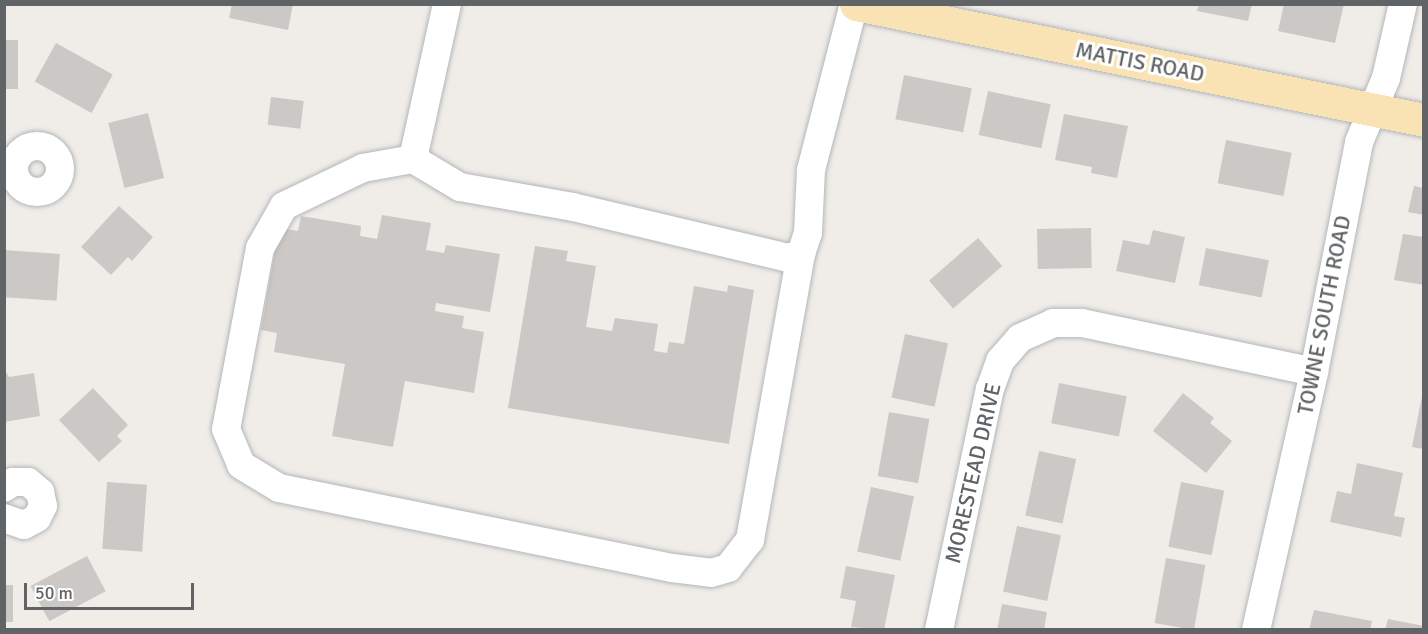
<!DOCTYPE html>
<html>
<head>
<meta charset="utf-8">
<style>
  body { margin:0 }
  #map { position:relative; width:1428px; height:634px; overflow:hidden; background:#f0ede9; font-family:Signika,sans-serif }
  div>[style] { position:absolute }
  [style*='--x'] { left:calc(var(--x)*1px); top:calc(var(--y)*1px); width:calc(var(--w)*1px); rotate:calc(var(--a)*1deg) }
  .building>* { inset:0; background:#ccc8c5; transform-origin:0 0 }
  .roads { filter:drop-shadow(0 0 2px #b3b6b9) drop-shadow(0 0 2px #b3b6b9) }
  .minor>* { height:28px; margin:-14px; padding:0 14px; transform-origin:14px; border-radius:14px; background:#fff }
  .minor>.ring { margin:-14px; padding:0; box-sizing:content-box; background:none; border:28px solid #fff; border-radius:50% }
  .major>* { height:33px; margin:-16.5px; padding:0 16.5px; transform-origin:16.5px; border-radius:16.5px; background:#f9e3b5 }
  span { translate:-50% -50%; white-space:nowrap; text-align:center; line-height:1.15; -webkit-text-stroke:6px #fff; paint-order:stroke }
  .street-label { font-size:22px; color:#606467 }
  .frame { position:absolute; inset:0; border:6px solid #606467; pointer-events:none }
  .scale { position:absolute; left:24px; top:583px; width:170px; height:27px; box-sizing:border-box; border:3px solid #606467; border-top:0; padding-left:8px; font-size:18px; line-height:21px; white-space:nowrap; color:#606467; -webkit-text-stroke:4px #fff; paint-order:stroke }
</style>
</head>
<body>
<div id="map">
  <div class="building">
    <i style="clip-path:polygon(232px 4px,293px 4px,288px 30px,229px 18px)"></i>
    <i style="clip-path:polygon(1199px 4px,1252px 4px,1248px 21px,1197px 11px)"></i>
    <i style="clip-path:polygon(1284px 4px,1344px 4px,1335px 43px,1278px 31px)"></i>
    <i style="left:4px;top:40px;width:14px;height:49px"></i>
    <i style="left:56px;top:43px;width:65px;height:44px;rotate:29deg"></i>
    <i style="left:904px;top:75px;width:69px;height:45px;rotate:11deg"></i>
    <i style="left:988px;top:91px;width:64px;height:45px;rotate:12deg"></i>
    <i style="left:271px;top:97px;width:33px;height:28px;rotate:7deg"></i>
    <i style="left:148px;top:113px;width:67px;height:41px;rotate:76deg"></i>
    <i style="clip-path:polygon(1064px 114px,1128px 126px,1117px 178px,1091px 173px,1092px 167px,1055px 160px)"></i>
    <i style="left:1226px;top:140px;width:67px;height:44px;rotate:11deg"></i>
    <i style="clip-path:polygon(1414px 186px,1424px 188px,1424px 215px,1408px 212px)"></i>
    <i style="clip-path:polygon(119px 206px,153px 237px,132px 261px,128px 257px,111px 275px,81px 247px)"></i>
    <i style="clip-path:polygon(382px 215px,431px 223px,426px 250px,444px 253px,446px 245px,500px 254px,490px 312px,436px 303px,435px 311px,464px 316px,462px 328px,484px 332px,474px 393px,405px 381px,393px 447px,332px 436px,345px 364px,274px 352px,277px 333px,261px 330px,279px 228px,298px 231px,301px 216px,361px 226px,360px 236px,377px 239px)"></i>
    <i style="left:1091px;top:228px;width:40px;height:54px;rotate:89deg"></i>
    <i style="clip-path:polygon(1153px 230px,1185px 237px,1175px 283px,1116px 271px,1123px 240px,1149px 245px)"></i>
    <i style="clip-path:polygon(1403px 234px,1424px 237px,1424px 285px,1394px 280px)"></i>
    <i style="left:978px;top:238px;width:37px;height:65px;rotate:49deg"></i>
    <i style="clip-path:polygon(535px 246px,568px 251px,566px 261px,596px 266px,586px 327px,612px 331px,615px 318px,658px 324px,654px 351px,667px 353px,669px 342px,684px 344px,694px 286px,727px 292px,728px 285px,754px 290px,729px 444px,508px 408px)"></i>
    <i style="left:1206px;top:248px;width:64px;height:38px;rotate:11deg"></i>
    <i style="left:4px;top:250px;width:56px;height:47px;rotate:4deg"></i>
    <i style="left:905px;top:334px;width:44px;height:65px;rotate:12deg"></i>
    <i style="clip-path:polygon(4px 369px,9px 377px,34px 373px,40px 416px,4px 422px)"></i>
    <i style="left:1059px;top:383px;width:69px;height:41px;rotate:11deg"></i>
    <i style="clip-path:polygon(93px 388px,128px 425px,117px 436px,122px 441px,99px 462px,59px 420px)"></i>
    <i style="clip-path:polygon(1183px 393px,1214px 418px,1210px 423px,1232px 441px,1206px 473px,1153px 431px)"></i>
    <i style="clip-path:polygon(1422px 396px,1424px 396px,1424px 449px,1412px 447px)"></i>
    <i style="left:889px;top:412px;width:41px;height:65px;rotate:10deg"></i>
    <i style="left:1039px;top:451px;width:38px;height:66px;rotate:12deg"></i>
    <i style="clip-path:polygon(1357px 463px,1403px 473px,1394px 516px,1405px 518px,1401px 537px,1330px 522px,1337px 491px,1351px 494px)"></i>
    <i style="left:107px;top:482px;width:40px;height:67px;rotate:4deg"></i>
    <i style="left:1181px;top:482px;width:44px;height:66px;rotate:11deg"></i>
    <i style="left:871px;top:487px;width:44px;height:66px;rotate:12deg"></i>
    <i style="left:1017px;top:526px;width:45px;height:67px;rotate:12deg"></i>
    <i style="left:87px;top:556px;width:40px;height:64px;rotate:62deg"></i>
    <i style="left:1166px;top:558px;width:40px;height:66px;rotate:10deg"></i>
    <i style="clip-path:polygon(846px 566px,895px 575px,884px 630px,851px 627px,856px 601px,840px 598px)"></i>
    <i style="left:4px;top:585px;width:9px;height:37px"></i>
    <i style="clip-path:polygon(1002px 604px,1047px 612px,1044px 630px,997px 630px)"></i>
    <i style="clip-path:polygon(1314px 610px,1372px 621px,1370px 630px,1309px 630px)"></i>
    <i style="clip-path:polygon(1388px 619px,1424px 626px,1424px 630px,1385px 630px)"></i>
  </div>
  <div class="roads">
    <div class="minor">
      <i style="--x:447;--y:4;--w:159;--a:102.4"></i>
      <i style="--x:413;--y:159;--w:55;--a:30.8"></i>
      <i style="--x:460;--y:187;--w:115;--a:10"></i>
      <i style="--x:573;--y:207;--w:221;--a:13.3"></i>
      <i style="--x:788;--y:258;--w:14;--a:-17"></i>
      <i style="--x:801;--y:254;--w:22;--a:-72"></i>
      <i style="--x:808;--y:233;--w:63;--a:-87.3"></i>
      <i style="--x:811;--y:170;--w:171;--a:-75.5"></i>
      <i class="ring" style="left:14px;top:146px;width:18px;height:18px"></i>
      <i style="--x:413;--y:159;--w:51;--a:169.8"></i>
      <i style="--x:363;--y:168;--w:88;--a:154.3"></i>
      <i style="--x:284;--y:206;--w:48;--a:119.7"></i>
      <i style="--x:260;--y:248;--w:184;--a:100.6"></i>
      <i style="--x:226;--y:429;--w:39;--a:67"></i>
      <i style="--x:241;--y:465;--w:44;--a:31.2"></i>
      <i style="--x:279;--y:488;--w:401;--a:11.5"></i>
      <i style="--x:672;--y:568;--w:39;--a:7"></i>
      <i style="--x:711;--y:573;--w:18;--a:-16"></i>
      <i style="--x:728;--y:568;--w:36;--a:-52"></i>
      <i style="--x:750;--y:540;--w:291;--a:-79.9"></i>
      <i style="--x:4;--y:488;--w:11;--a:-34"></i>
      <i style="--x:13;--y:482;--w:15;--a:0"></i>
      <i style="--x:28;--y:482;--w:16;--a:40"></i>
      <i style="--x:40;--y:492;--w:14;--a:78"></i>
      <i style="--x:43;--y:506;--w:13;--a:117"></i>
      <i style="--x:37;--y:518;--w:15;--a:152"></i>
      <i style="--x:24;--y:525;--w:21;--a:-161"></i>
      <i style="--x:939;--y:630;--w:246;--a:-78.1"></i>
      <i style="--x:990;--y:389;--w:30;--a:-70"></i>
      <i style="--x:1000;--y:361;--w:30;--a:-49"></i>
      <i style="--x:1020;--y:338;--w:36;--a:-24"></i>
      <i style="--x:1053;--y:323;--w:29;--a:0"></i>
      <i style="--x:1082;--y:323;--w:237;--a:11.9"></i>
      <i style="--x:1256;--y:630;--w:264;--a:-77.3"></i>
      <i style="--x:1314;--y:372;--w:234;--a:-78.9"></i>
      <i style="--x:1359;--y:142;--w:69;--a:-67.1"></i>
      <i style="--x:1386;--y:78;--w:76;--a:-77.1"></i>
    </div>
    <div class="major">
      <i style="--x:856;--y:4;--w:580;--a:11.54"></i>
    </div>
  </div>
  <div class="street-label">
    <span style="left:1140px;top:62px;rotate:11deg">MATTIS ROAD</span>
    <span style="left:1324px;top:315px;rotate:-79deg">TOWNE SOUTH ROAD</span>
    <span style="left:973px;top:473px;rotate:-77deg">MORESTEAD DRIVE</span>
  </div>
  <div class="frame"></div>
  <div class="scale">50 m</div>
</div>
</body>
</html>
